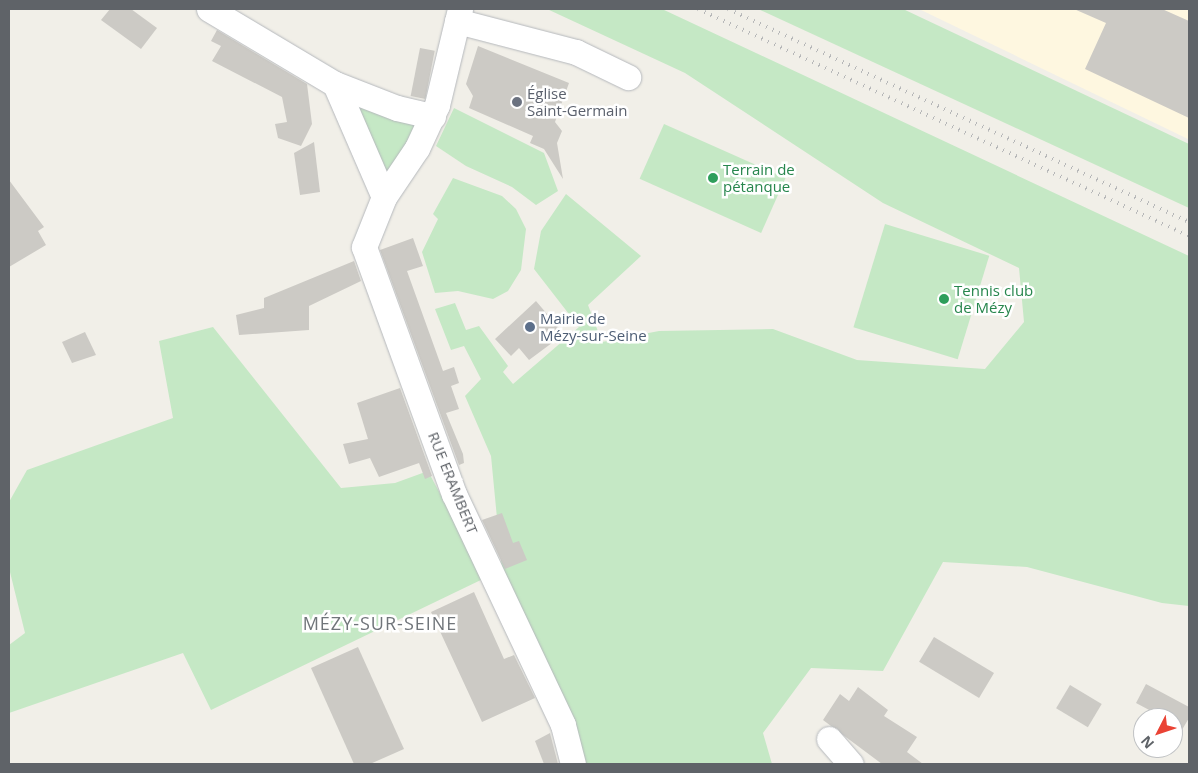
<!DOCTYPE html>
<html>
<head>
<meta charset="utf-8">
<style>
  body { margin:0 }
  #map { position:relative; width:1198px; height:773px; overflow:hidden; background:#f1efe8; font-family:"Open Sans",sans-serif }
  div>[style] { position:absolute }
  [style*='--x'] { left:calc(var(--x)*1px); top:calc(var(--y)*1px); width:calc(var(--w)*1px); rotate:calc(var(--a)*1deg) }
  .commercial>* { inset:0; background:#fef7e0 }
  .green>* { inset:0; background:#c5e8c5; transform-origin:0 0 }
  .building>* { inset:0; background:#cccac5; transform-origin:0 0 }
  .roads { filter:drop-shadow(0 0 1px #b5b8bc) drop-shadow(0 0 1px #b5b8bc) }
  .minor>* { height:25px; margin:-12.5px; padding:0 12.5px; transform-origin:12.5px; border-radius:12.5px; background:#fff }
  .rail>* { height:4px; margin-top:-2px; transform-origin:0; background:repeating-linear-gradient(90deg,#b6b7b8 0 1px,transparent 0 7px) }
  .dots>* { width:14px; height:14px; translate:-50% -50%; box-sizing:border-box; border:2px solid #fff; border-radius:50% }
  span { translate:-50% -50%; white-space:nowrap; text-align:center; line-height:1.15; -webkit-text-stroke:5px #fff; paint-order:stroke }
  .worship-label { font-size:15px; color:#5b616d }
  .left { translate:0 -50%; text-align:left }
  .leisure-label { font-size:15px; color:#27864d }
  .service-label { font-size:15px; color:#4e5e75 }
  .street-label { font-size:15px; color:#5f6368 }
  .quarter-label { font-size:18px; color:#70757a; letter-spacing:1px }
  .frame { position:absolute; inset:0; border:10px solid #5f6368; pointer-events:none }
  .north { position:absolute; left:1133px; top:708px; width:50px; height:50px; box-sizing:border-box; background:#fff; border:1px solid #bfc1c3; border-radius:50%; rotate:229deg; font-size:14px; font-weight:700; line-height:20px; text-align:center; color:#5f6368 }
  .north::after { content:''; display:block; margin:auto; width:18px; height:22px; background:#ea4335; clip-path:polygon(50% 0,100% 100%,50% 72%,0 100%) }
</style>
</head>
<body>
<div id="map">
  <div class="commercial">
    <i style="clip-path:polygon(919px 9px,1189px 9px,1188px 139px)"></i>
  </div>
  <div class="green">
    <i style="clip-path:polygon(547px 9px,662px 9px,1189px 256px,1189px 606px,1162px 603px,1027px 567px,943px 562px,883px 671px,811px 668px,763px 733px,772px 764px,575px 764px,502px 570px,491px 456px,465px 396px,481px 379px,464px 346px,451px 350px,435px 309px,455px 303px,466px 330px,479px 326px,508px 366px,503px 372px,513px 384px,579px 327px,534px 269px,541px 231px,566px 194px,641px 256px,588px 305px,602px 342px,659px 331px,773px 329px,857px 360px,985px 369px,1024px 322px,1019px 268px,883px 203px,685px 73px)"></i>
    <i style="clip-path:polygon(758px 9px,903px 9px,1189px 144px,1189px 208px)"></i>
    <i style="clip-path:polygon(354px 99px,420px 126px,387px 172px)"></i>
    <i style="clip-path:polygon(454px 108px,544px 153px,558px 191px,536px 205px,512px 187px,466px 166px,436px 146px)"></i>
    <i style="left:664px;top:124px;width:133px;height:60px;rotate:24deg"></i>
    <i style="clip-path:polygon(453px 178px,502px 196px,516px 209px,526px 229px,521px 270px,508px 291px,493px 299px,458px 291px,435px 293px,422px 252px,438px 219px,433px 214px)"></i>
    <i style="left:885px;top:224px;width:109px;height:108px;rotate:17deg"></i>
    <i style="clip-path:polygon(213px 327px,341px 488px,395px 483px,428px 471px,485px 578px,211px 710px,183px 653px,9px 713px,9px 645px,25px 633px,9px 568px,9px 502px,27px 470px,173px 418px,159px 341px)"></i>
  </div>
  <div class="building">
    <i style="clip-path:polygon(110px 9px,131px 9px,157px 28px,141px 49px,101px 20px)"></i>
    <i style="clip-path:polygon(1074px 9px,1162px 9px,1189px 21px,1189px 118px,1085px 69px,1106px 23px)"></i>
    <i style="clip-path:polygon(217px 30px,307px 84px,312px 124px,301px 146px,278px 138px,275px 124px,287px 122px,282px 97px,212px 61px,221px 46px,211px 41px)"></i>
    <i style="clip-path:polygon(478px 46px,569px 83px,555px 122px,562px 131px,557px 143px,563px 179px,544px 149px,530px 143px,533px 136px,469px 108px,473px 96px,466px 84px)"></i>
    <i style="left:420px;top:48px;width:15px;height:49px;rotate:11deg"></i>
    <i style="clip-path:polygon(314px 142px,320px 192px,300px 195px,294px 153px)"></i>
    <i style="clip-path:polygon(9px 180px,44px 227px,38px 231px,46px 245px,9px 267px)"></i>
    <i style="clip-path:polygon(413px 238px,423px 266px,407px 271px,443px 371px,454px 367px,459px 383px,451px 386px,459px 409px,446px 413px,463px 454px,464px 463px,459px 465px,380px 250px)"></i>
    <i style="clip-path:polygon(354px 261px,361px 281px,309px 306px,309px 330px,239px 335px,236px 315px,264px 308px,264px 298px)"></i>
    <i style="clip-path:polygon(536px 301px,564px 334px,529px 360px,519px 348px,511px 356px,495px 339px)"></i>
    <i style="clip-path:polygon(85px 332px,96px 355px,72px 363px,62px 342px)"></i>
    <i style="clip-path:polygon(400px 388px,432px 476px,425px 479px,419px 463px,379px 477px,370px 458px,349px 464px,343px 444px,368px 439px,357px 403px)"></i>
    <i style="clip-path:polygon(502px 513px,513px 543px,519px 541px,527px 560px,505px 569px,482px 520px)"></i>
    <i style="clip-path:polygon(474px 592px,504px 659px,514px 655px,535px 698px,482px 722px,431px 612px)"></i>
    <i style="left:934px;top:637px;width:70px;height:29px;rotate:31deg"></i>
    <i style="clip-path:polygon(358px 647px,404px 749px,370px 764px,354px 764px,311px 668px)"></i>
    <i style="clip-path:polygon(1146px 684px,1189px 707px,1189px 718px,1173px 745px,1173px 718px,1150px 718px,1153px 712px,1136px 703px)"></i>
    <i style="left:1070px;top:685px;width:37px;height:27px;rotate:31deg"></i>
    <i style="clip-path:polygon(858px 687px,888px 710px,884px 716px,917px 737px,907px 752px,923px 764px,882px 764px,823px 720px,840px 694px,849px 701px)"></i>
    <i style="clip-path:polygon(550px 733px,558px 764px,544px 764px,535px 741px)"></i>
  </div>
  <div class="roads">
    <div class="minor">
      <i style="--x:209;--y:9;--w:147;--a:30.8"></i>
      <i style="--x:335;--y:84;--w:66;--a:21.2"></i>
      <i style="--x:397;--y:108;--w:37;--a:13"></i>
      <i style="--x:460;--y:9;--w:99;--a:103.5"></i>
      <i style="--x:437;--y:105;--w:47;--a:114.9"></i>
      <i style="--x:417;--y:148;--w:59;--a:124"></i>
      <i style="--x:384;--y:197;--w:54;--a:111.8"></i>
      <i style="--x:364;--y:247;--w:263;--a:70"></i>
      <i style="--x:454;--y:494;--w:255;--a:64.7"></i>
      <i style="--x:563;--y:725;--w:40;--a:75.6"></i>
      <i style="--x:457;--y:21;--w:123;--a:14.6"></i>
      <i style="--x:576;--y:52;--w:58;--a:25.7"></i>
      <i style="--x:335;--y:84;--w:123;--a:66.6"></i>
      <i style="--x:829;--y:739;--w:33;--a:49"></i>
    </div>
  </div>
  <div class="rail">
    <i style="--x:698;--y:9;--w:541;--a:24.81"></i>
    <i style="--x:728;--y:9;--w:508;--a:24.8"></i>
  </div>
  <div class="dots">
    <i style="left:517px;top:102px;background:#6b7280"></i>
    <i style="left:713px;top:178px;background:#2e9e5b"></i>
    <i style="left:944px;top:299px;background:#2e9e5b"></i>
    <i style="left:530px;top:327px;background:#5c6f8a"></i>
  </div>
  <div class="worship-label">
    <span class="left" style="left:527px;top:102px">Église<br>Saint-Germain</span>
  </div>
  <div class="leisure-label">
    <span class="left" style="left:723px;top:178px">Terrain de<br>pétanque</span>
    <span class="left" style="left:954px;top:299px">Tennis club<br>de Mézy</span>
  </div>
  <div class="service-label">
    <span class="left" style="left:540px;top:327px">Mairie de<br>Mézy-sur-Seine</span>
  </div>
  <div class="street-label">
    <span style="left:453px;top:483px;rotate:68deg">RUE ERAMBERT</span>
  </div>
  <div class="quarter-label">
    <span style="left:380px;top:623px">MÉZY-SUR-SEINE</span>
  </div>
  <div class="frame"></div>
  <div class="north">N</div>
</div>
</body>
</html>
